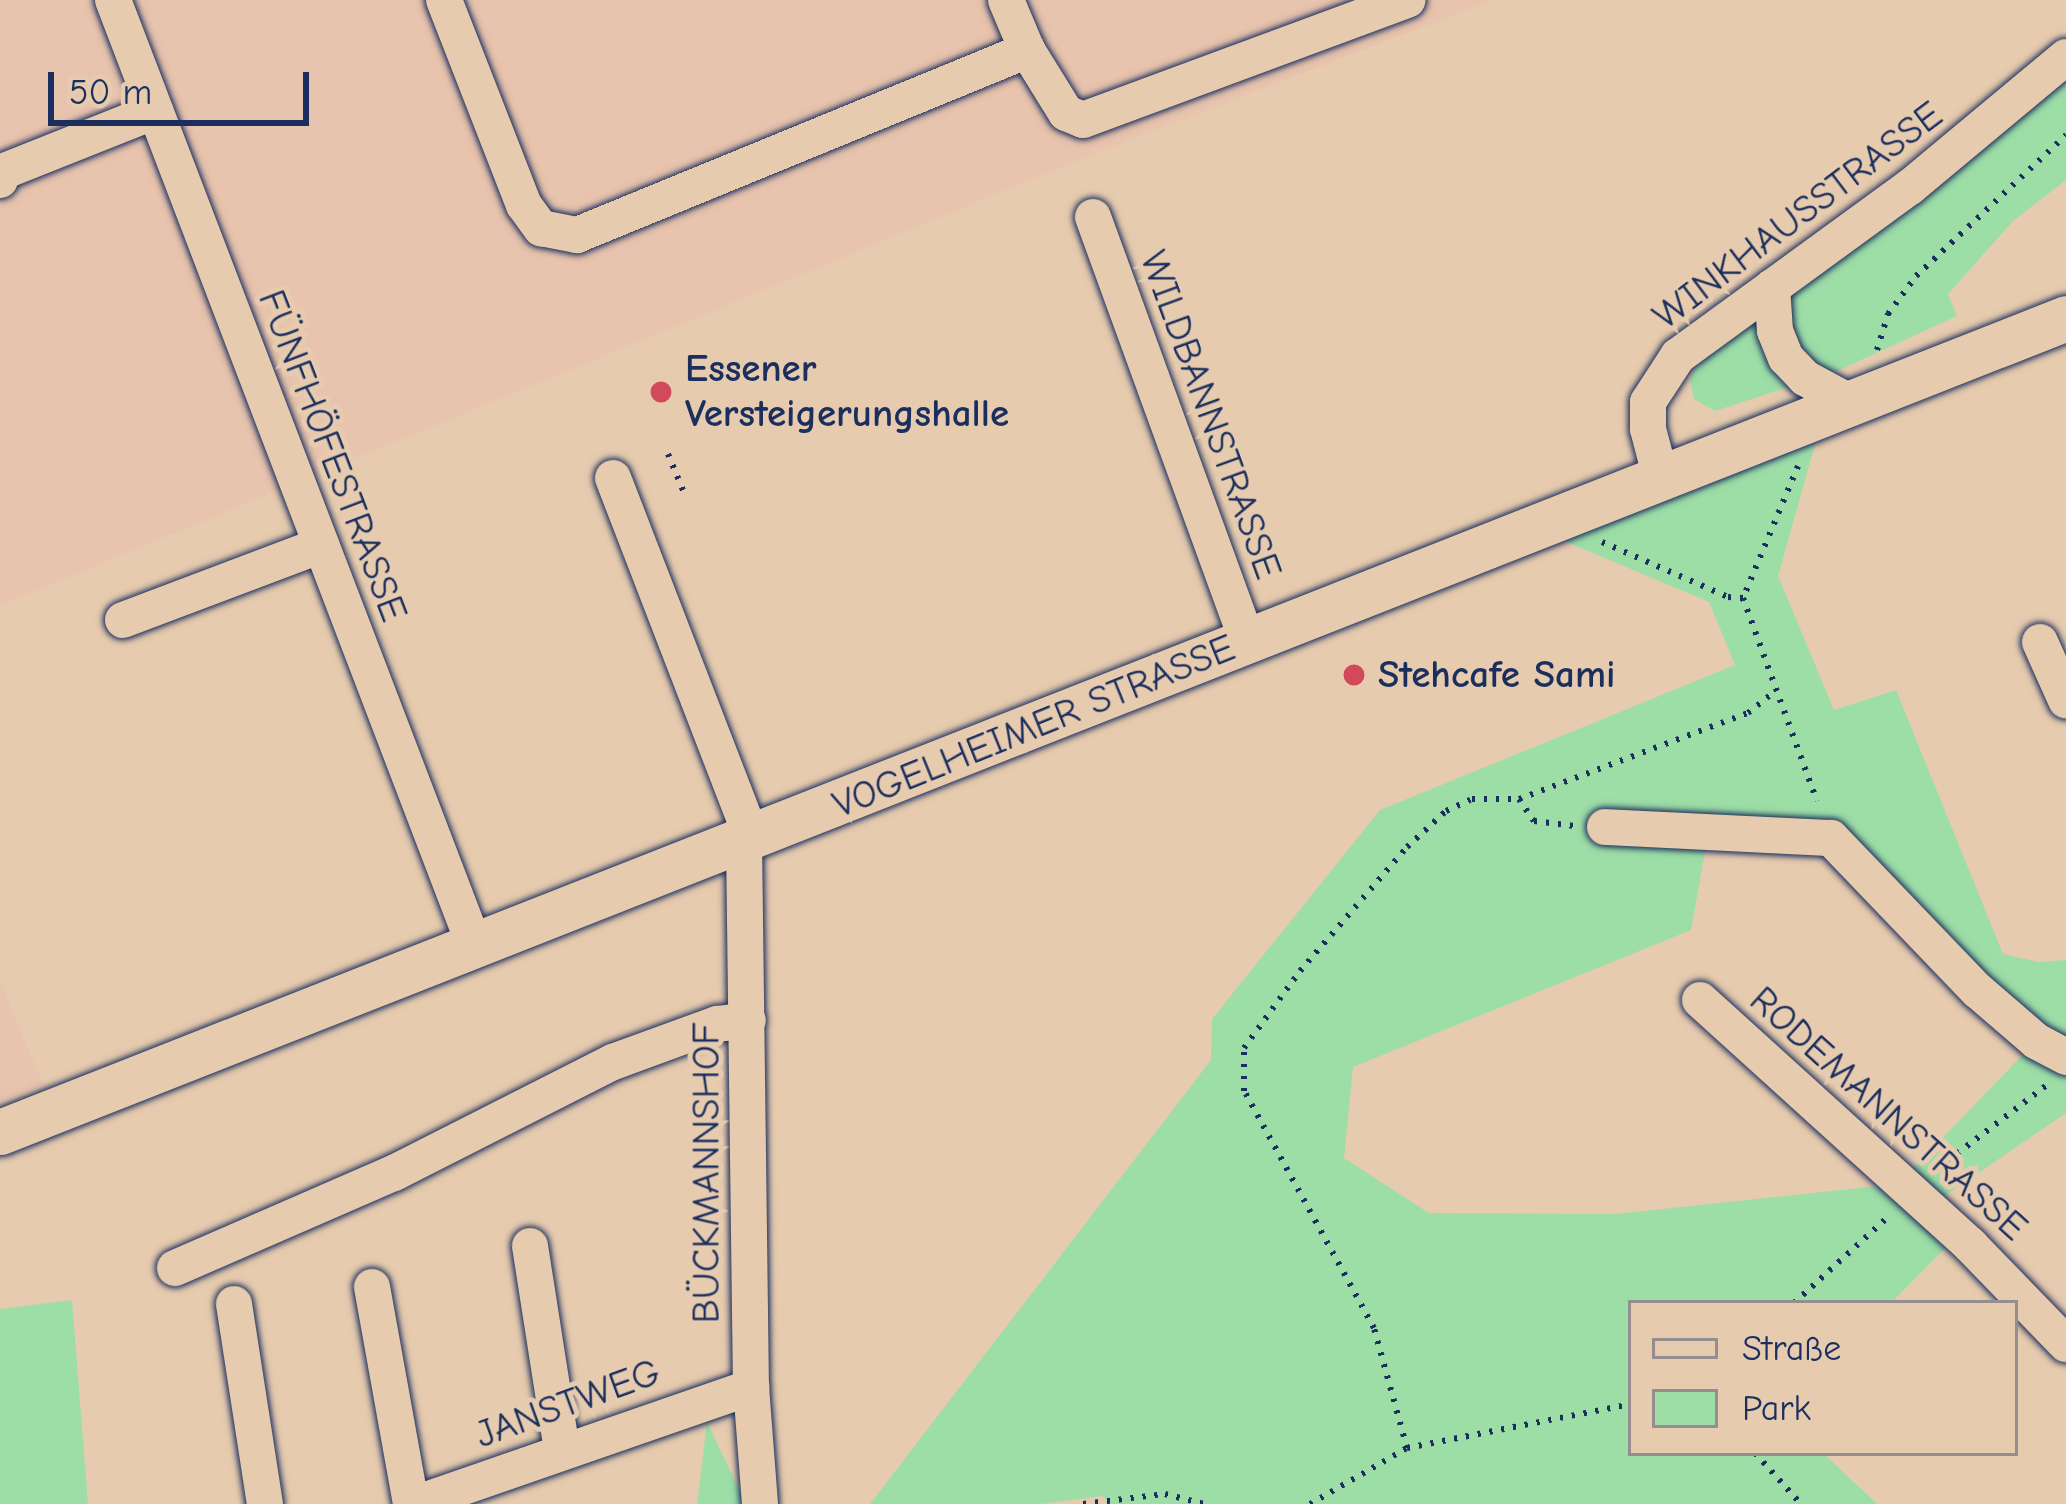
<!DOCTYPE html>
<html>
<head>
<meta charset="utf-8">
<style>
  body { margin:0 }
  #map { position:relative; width:2066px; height:1504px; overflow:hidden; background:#e7cbae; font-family:"Comic Neue",sans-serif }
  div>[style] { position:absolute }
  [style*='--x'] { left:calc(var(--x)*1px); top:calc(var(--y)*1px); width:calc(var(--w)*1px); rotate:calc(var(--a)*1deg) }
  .built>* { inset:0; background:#e8c3ad }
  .green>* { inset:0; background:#9ddea7 }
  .path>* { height:6px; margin-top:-3px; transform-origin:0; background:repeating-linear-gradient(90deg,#1b2f5e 0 3px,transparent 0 12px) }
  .roads { filter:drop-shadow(0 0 3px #1b2f5e) drop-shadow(0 0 3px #1b2f5e) }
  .minor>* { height:36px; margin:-18px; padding:0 18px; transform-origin:18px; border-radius:18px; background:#e7cbae }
  .major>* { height:45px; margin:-22.5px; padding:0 22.5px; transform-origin:22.5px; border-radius:22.5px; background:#e7cbae }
  .dots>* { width:33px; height:33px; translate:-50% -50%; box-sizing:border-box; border:6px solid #e7cbae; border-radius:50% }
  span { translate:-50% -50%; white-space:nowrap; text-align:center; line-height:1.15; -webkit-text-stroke:10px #e7cbae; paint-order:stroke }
  .street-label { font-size:39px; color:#1b2f5e }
  .poi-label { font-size:39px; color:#1b2f5e; font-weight:700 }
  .left { translate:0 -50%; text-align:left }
  .legend { position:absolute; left:1628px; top:1300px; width:390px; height:156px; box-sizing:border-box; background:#e7cbae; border:3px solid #958d8e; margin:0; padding:15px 21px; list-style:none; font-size:36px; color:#1b2f5e }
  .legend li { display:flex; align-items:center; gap:24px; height:60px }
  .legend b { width:60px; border:3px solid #958d8e }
  .scale { position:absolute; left:48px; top:72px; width:261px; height:54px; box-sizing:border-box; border:6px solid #1b2f5e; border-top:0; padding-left:15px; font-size:36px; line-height:42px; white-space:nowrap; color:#1b2f5e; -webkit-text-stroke:9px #e7cbae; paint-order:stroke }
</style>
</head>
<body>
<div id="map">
  <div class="built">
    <i style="clip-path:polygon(0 0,1492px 0,1081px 159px,0 605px)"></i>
    <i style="clip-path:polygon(0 981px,43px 1085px,0 1101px)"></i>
  </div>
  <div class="green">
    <i style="clip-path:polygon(2066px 59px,2066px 180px,2013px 221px,1948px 294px,1957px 316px,1837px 371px,1715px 411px,1694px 399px,1690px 380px,1698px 361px)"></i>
    <i style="clip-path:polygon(1823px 416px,1778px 576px,1834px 710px,1896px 690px,2003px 954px,2039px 962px,2066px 960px,2066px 1113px,1933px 1204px,1904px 1178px,2035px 1042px,1832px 837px,1708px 835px,1691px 930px,1353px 1067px,1344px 1158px,1429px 1213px,1615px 1214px,1897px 1184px,1955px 1238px,1891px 1303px,1631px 1303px,1631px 1453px,1823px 1453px,1877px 1504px,1109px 1504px,1103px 1496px,1040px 1504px,870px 1504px,1211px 1060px,1212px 1019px,1380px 810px,1735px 665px,1709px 602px,1536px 529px)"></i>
    <i style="clip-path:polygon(72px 1300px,88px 1504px,0 1504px,0 1309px)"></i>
    <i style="clip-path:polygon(707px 1422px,746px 1504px,697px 1504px)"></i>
  </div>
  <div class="path">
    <i style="--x:1877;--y:350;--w:38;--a:-73"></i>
    <i style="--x:1888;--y:314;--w:47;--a:-53.6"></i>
    <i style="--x:1916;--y:276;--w:206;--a:-43.2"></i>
    <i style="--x:668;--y:454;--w:44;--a:67.5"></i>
    <i style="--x:1798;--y:466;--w:143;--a:112.6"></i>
    <i style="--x:1743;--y:598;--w:216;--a:70"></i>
    <i style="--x:1602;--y:542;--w:137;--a:23.6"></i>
    <i style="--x:1728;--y:597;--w:15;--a:4"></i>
    <i style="--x:1519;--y:799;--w:27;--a:56"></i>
    <i style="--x:1534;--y:821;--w:41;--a:7"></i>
    <i style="--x:1938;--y:1168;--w:137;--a:-37.3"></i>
    <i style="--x:1794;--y:1303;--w:130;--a:-42.5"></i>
    <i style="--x:1407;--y:1448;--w:124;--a:-105.4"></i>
    <i style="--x:1374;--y:1328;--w:270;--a:-118.7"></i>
    <i style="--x:1244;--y:1091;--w:43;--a:-90"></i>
    <i style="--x:1244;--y:1048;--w:95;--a:-54"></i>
    <i style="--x:1300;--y:971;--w:164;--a:-49.2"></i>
    <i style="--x:1407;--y:847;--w:53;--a:-42.7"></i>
    <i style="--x:1446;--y:811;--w:29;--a:-25"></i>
    <i style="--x:1472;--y:799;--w:47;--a:0"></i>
    <i style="--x:1519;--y:799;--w:245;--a:-20.6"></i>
    <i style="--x:1748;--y:713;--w:35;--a:-39"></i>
    <i style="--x:1755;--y:1453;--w:69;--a:48"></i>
    <i style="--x:1083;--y:1504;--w:83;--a:-7"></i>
    <i style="--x:1165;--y:1494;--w:40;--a:14.4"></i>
    <i style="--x:1310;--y:1504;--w:112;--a:-30"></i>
    <i style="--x:1407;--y:1448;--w:228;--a:-11.1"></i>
  </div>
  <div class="roads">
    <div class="minor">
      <i style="--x:113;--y:0;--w:1008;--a:69.08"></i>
      <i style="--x:444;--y:0;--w:220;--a:68.7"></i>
      <i style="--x:524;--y:205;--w:29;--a:54"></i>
      <i style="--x:541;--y:228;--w:37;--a:11"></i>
      <i style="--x:577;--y:235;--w:487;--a:-22.3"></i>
      <i style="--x:1027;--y:50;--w:54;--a:-112.8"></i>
      <i style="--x:1027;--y:50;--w:74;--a:58.2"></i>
      <i style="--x:1066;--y:113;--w:18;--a:22"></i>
      <i style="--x:1083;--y:120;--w:346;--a:-20.3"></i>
      <i style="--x:0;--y:180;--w:8;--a:-76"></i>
      <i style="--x:2;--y:172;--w:165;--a:-21.7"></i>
      <i style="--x:1093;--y:217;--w:452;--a:70"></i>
      <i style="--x:1772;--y:287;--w:44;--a:86.1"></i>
      <i style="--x:1775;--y:331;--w:29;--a:68"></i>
      <i style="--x:1786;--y:358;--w:28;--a:46"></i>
      <i style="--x:1805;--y:378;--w:51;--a:28.1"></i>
      <i style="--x:1660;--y:475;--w:48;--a:-104.6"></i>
      <i style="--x:1648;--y:429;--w:27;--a:-90"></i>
      <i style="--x:1648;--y:402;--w:55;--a:-56.9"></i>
      <i style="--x:1678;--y:356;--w:287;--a:-36.1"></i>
      <i style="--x:1910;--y:187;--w:203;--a:-39.8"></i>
      <i style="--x:613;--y:478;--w:386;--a:68.9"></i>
      <i style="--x:123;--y:620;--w:212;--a:-20.7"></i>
      <i style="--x:2040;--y:642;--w:64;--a:65.9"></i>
      <i style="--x:1605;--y:827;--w:226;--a:2.8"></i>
      <i style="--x:1831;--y:838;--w:211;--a:46.2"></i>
      <i style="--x:1977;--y:990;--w:78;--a:40.8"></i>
      <i style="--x:2036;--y:1041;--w:34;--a:28"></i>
      <i style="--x:744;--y:841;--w:546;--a:89.27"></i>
      <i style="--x:751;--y:1387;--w:117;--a:85.6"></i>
      <i style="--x:1700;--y:1000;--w:365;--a:42.2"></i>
      <i style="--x:1970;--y:1245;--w:138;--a:45.9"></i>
      <i style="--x:530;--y:1246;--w:207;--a:81.1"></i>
      <i style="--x:175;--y:1268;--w:239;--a:-23.5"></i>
      <i style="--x:394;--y:1173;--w:246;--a:-26.9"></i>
      <i style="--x:613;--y:1062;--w:111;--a:-20.1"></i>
      <i style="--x:717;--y:1024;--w:31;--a:-7"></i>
      <i style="--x:372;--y:1287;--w:220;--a:79.8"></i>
      <i style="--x:234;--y:1304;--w:202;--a:81.2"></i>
      <i style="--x:414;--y:1504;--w:357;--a:-19.1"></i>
    </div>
    <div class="major">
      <i style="--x:0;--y:1132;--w:2221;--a:-21.5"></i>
    </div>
  </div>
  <div class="dots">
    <i style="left:661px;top:392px;background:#d1495b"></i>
    <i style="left:1354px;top:675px;background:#d1495b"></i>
  </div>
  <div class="street-label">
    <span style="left:1798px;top:216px;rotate:-37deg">WINKHAUSSTRASSE</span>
    <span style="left:1210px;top:415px;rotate:70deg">WILDBANNSTRASSE</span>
    <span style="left:332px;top:456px;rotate:69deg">FÜNFHÖFESTRASSE</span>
    <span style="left:1034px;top:727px;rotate:-22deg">VOGELHEIMER STRASSE</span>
    <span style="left:1888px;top:1114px;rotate:42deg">RODEMANNSTRASSE</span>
    <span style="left:707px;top:1173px;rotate:-90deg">BÜCKMANNSHOF</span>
    <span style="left:568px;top:1404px;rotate:-20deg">JANSTWEG</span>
  </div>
  <div class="poi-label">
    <span class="left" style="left:685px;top:392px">Essener<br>Versteigerungshalle</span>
    <span class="left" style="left:1378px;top:675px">Stehcafe Sami</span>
  </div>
  <ul class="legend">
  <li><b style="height:15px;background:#e7cbae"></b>Straße</li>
  <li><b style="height:33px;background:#9ddea7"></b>Park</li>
  </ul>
  <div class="scale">50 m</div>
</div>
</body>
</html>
